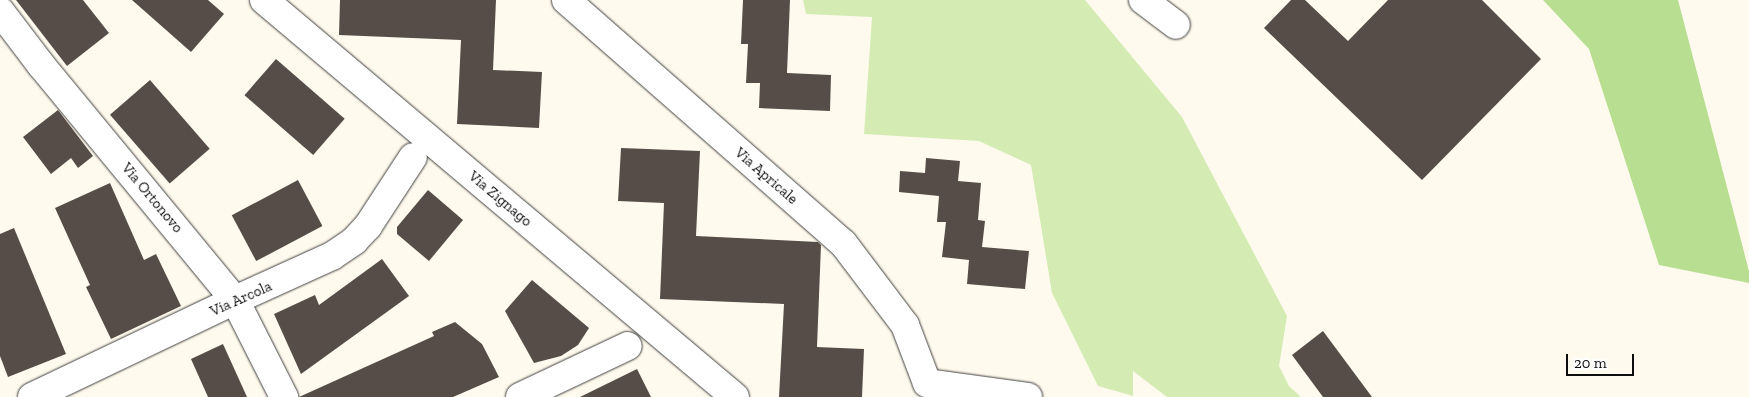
<!DOCTYPE html>
<html>
<head>
<meta charset="utf-8">
<style>
  body { margin:0 }
  #map { position:relative; width:1749px; height:397px; overflow:hidden; background:#fffaed; font-family:"Zilla Slab",serif }
  div>[style] { position:absolute }
  [style*='--x'] { left:calc(var(--x)*1px); top:calc(var(--y)*1px); width:calc(var(--w)*1px); rotate:calc(var(--a)*1deg) }
  .green>* { inset:0; background:#d4ecb3 }
  .forest>* { inset:0; background:#b8de91 }
  .building>* { inset:0; background:#564d48; transform-origin:0 0 }
  .roads { filter:drop-shadow(0 0 1px #404040) drop-shadow(0 0 1px #404040) }
  .minor>* { height:28px; margin:-14px; padding:0 14px; transform-origin:14px; border-radius:14px; background:#fff }
  span { translate:-50% -50%; white-space:nowrap; text-align:center; line-height:1.15; -webkit-text-stroke:5px #fff; paint-order:stroke }
  .street-label { font-size:15px; color:#0d0d0d }
  .scale { position:absolute; left:1566px; top:354px; width:68px; height:22px; box-sizing:border-box; border:2px solid #0d0d0d; border-top:0; padding-left:6px; font-size:15px; line-height:18px; white-space:nowrap; color:#0d0d0d; -webkit-text-stroke:4px #fff; paint-order:stroke }
</style>
</head>
<body>
<div id="map">
  <div class="green">
    <i style="clip-path:polygon(803px 0,1085px 0,1182px 117px,1287px 316px,1279px 366px,1289px 386px,1301px 397px,1167px 397px,1133px 371px,1133px 396px,1098px 386px,1052px 293px,1031px 165px,979px 141px,864px 134px,872px 17px,806px 14px)"></i>
  </div>
  <div class="forest">
    <i style="clip-path:polygon(1543px 0,1678px 0,1749px 271px,1749px 283px,1659px 265px,1589px 49px)"></i>
  </div>
  <div class="building">
    <i style="clip-path:polygon(16px 0,83px 0,109px 33px,67px 66px)"></i>
    <i style="clip-path:polygon(132px 0,208px 0,224px 14px,191px 52px)"></i>
    <i style="clip-path:polygon(340px 0,496px 0,493px 70px,542px 72px,539px 128px,457px 124px,461px 40px,339px 35px)"></i>
    <i style="clip-path:polygon(743px 0,790px 0,787px 73px,831px 75px,830px 111px,759px 108px,760px 83px,746px 83px,748px 44px,741px 44px)"></i>
    <i style="clip-path:polygon(1291px 0,1305px 0,1348px 41px,1388px 0,1482px 0,1541px 59px,1422px 180px,1264px 28px)"></i>
    <i style="left:276px;top:59px;width:91px;height:48px;rotate:41deg"></i>
    <i style="left:150px;top:80px;width:91px;height:53px;rotate:49deg"></i>
    <i style="clip-path:polygon(58px 110px,93px 156px,78px 168px,71px 158px,51px 174px,23px 137px)"></i>
    <i style="clip-path:polygon(621px 148px,700px 151px,696px 236px,818px 242px,821px 245px,817px 347px,864px 349px,862px 397px,779px 397px,784px 304px,660px 299px,664px 203px,618px 201px)"></i>
    <i style="clip-path:polygon(926px 158px,960px 161px,958px 181px,981px 183px,978px 220px,985px 221px,982px 247px,1029px 251px,1025px 289px,967px 284px,969px 260px,942px 257px,946px 222px,937px 222px,939px 196px,899px 192px,900px 171px,925px 173px)"></i>
    <i style="left:298px;top:180px;width:52px;height:75px;rotate:62deg"></i>
    <i style="clip-path:polygon(110px 183px,144px 260px,156px 254px,181px 306px,111px 339px,86px 287px,90px 285px,55px 208px)"></i>
    <i style="clip-path:polygon(428px 190px,463px 220px,429px 261px,397px 234px,397px 227px)"></i>
    <i style="clip-path:polygon(14px 228px,66px 354px,8px 377px,0 356px,0 234px)"></i>
    <i style="clip-path:polygon(382px 259px,409px 296px,301px 374px,274px 314px,315px 295px,319px 305px)"></i>
    <i style="clip-path:polygon(532px 280px,589px 328px,578px 345px,561px 356px,534px 363px,505px 311px)"></i>
    <i style="clip-path:polygon(455px 322px,482px 344px,499px 377px,453px 397px,299px 397px,434px 336px,432px 332px)"></i>
    <i style="clip-path:polygon(1323px 331px,1372px 397px,1323px 397px,1292px 355px)"></i>
    <i style="clip-path:polygon(223px 344px,247px 397px,208px 397px,191px 359px)"></i>
    <i style="clip-path:polygon(637px 369px,651px 397px,580px 397px)"></i>
  </div>
  <div class="roads">
    <div class="minor">
      <i style="--x:264;--y:0;--w:616;--a:40.13"></i>
      <i style="--x:566;--y:0;--w:368;--a:41.3"></i>
      <i style="--x:843;--y:243;--w:103;--a:52.9"></i>
      <i style="--x:905;--y:325;--w:62;--a:69.2"></i>
      <i style="--x:1143;--y:0;--w:41;--a:37.1"></i>
      <i style="--x:0;--y:11;--w:68;--a:52.8"></i>
      <i style="--x:41;--y:65;--w:305;--a:50.5"></i>
      <i style="--x:235;--y:300;--w:109;--a:63.2"></i>
      <i style="--x:927;--y:383;--w:102;--a:7.9"></i>
      <i style="--x:32;--y:397;--w:225;--a:-25.5"></i>
      <i style="--x:235;--y:300;--w:107;--a:-24.4"></i>
      <i style="--x:332;--y:256;--w:27;--a:-34"></i>
      <i style="--x:354;--y:241;--w:21;--a:-47"></i>
      <i style="--x:368;--y:226;--w:82;--a:-56.9"></i>
      <i style="--x:520;--y:397;--w:119;--a:-25.3"></i>
    </div>
  </div>
  <div class="street-label">
    <span style="left:766px;top:176px;rotate:41deg">Via Apricale</span>
    <span style="left:152px;top:198px;rotate:50deg">Via Ortonovo</span>
    <span style="left:500px;top:199px;rotate:40deg">Via Zignago</span>
    <span style="left:241px;top:299px;rotate:-24deg">Via Arcola</span>
  </div>
  <div class="scale">20 m</div>
</div>
</body>
</html>
